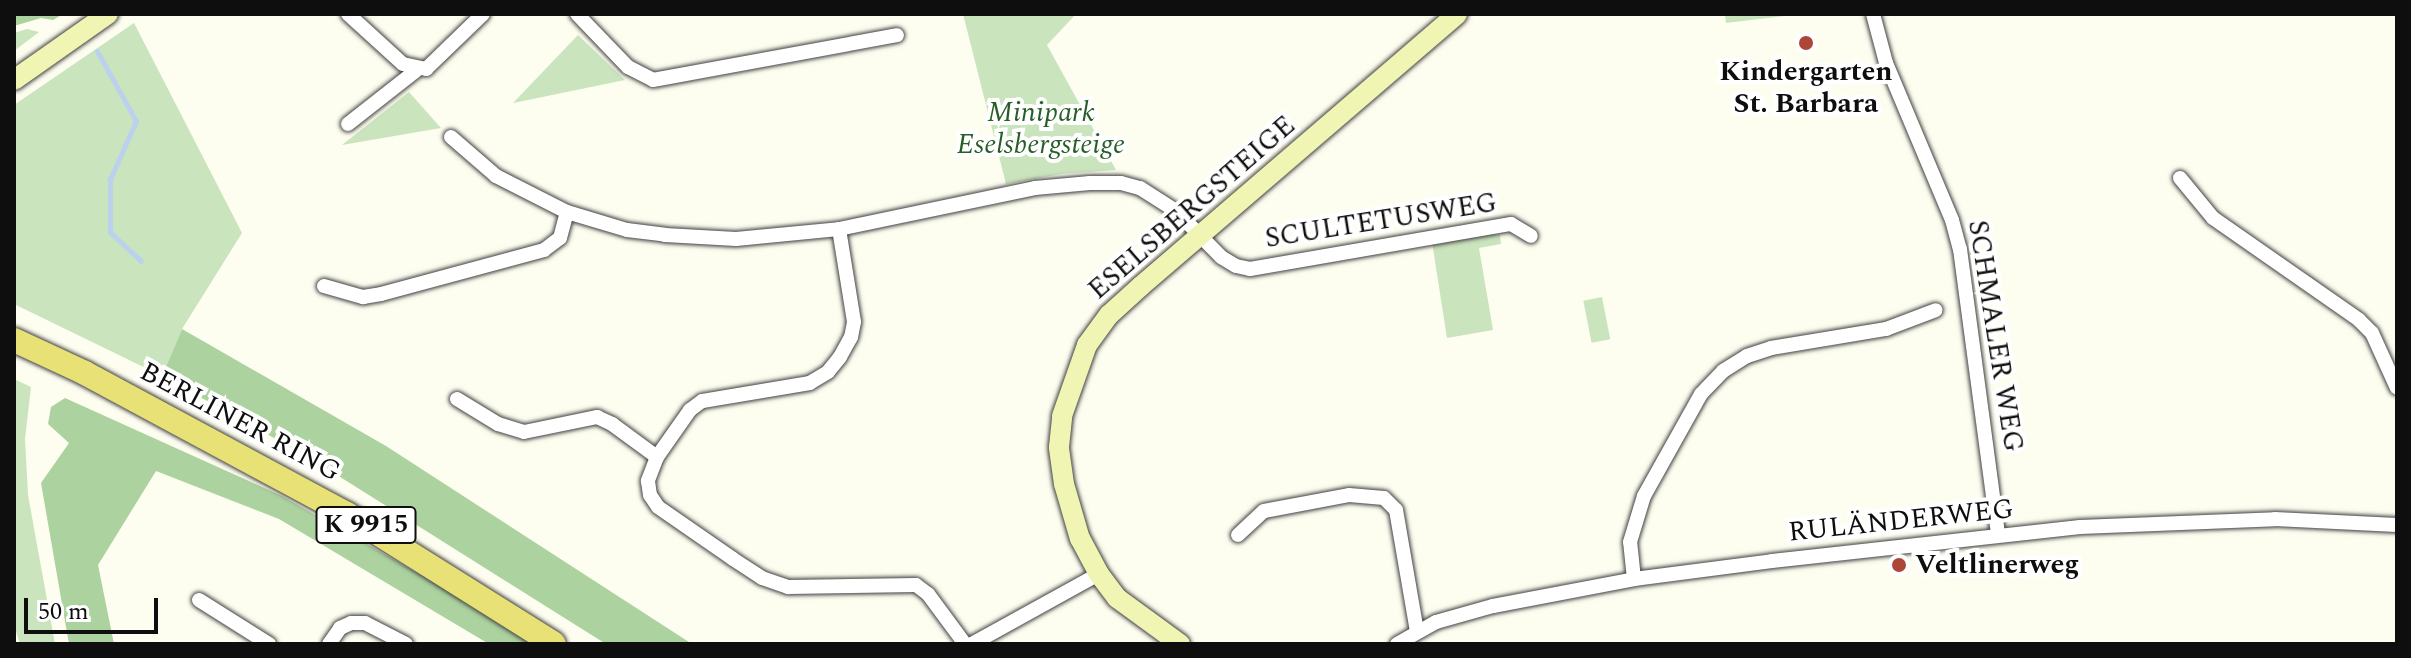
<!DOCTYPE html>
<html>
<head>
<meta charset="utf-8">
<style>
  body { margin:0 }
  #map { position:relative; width:2411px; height:658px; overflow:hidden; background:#fdfdf0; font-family:Spectral,serif }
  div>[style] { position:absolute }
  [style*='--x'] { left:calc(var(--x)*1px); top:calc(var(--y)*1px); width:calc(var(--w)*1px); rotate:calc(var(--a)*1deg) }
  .green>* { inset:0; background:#cae4bd; transform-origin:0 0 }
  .forest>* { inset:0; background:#acd29f }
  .stream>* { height:5px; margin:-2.5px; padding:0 2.5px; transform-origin:2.5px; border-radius:2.5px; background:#bbd1ee }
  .roads { filter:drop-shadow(0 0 2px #414141) drop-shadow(0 0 2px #414141) }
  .street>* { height:14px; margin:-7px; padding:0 7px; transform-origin:7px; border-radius:7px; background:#fff }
  .secondary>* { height:20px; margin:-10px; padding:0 10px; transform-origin:10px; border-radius:10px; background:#f0f5b3 }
  .primary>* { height:24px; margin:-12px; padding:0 12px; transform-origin:12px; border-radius:12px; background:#e7e176 }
  .dots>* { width:22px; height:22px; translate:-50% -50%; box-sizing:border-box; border:4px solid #fff; border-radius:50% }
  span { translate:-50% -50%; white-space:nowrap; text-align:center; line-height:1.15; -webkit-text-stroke:8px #fff; paint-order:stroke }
  .shield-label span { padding:2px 6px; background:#fff; border:2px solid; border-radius:6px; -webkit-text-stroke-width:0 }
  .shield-label { font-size:26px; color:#0e0e0e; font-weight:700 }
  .poi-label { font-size:28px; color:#0e0e0e; font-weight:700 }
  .left { translate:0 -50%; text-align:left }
  .park-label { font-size:28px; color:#275d26; font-style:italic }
  .street-label { font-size:28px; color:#0e0e0e }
  .frame { position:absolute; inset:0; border:16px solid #0e0e0e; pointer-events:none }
  .scale { position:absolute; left:24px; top:598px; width:134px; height:36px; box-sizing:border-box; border:4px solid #0e0e0e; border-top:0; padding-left:10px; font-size:24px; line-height:28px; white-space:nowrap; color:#0e0e0e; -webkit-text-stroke:6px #fff; paint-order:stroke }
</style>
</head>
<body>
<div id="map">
  <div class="green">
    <i style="clip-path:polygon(963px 14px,1076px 14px,1047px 45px,1116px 170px,1062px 174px,1006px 184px)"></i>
    <i style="clip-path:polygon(1725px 14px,1802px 14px,1726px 23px)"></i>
    <i style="clip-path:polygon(134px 23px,242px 233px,182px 329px,162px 376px,14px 304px,14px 105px)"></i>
    <i style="clip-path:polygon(27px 29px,39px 32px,14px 51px,14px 33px)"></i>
    <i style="clip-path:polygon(578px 35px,625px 80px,513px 103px)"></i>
    <i style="clip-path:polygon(409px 92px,441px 128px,342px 145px)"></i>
    <i style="clip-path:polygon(1484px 233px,1500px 235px,1501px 244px,1479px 248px,1493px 330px,1447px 338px,1432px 242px)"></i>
    <i style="left:1602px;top:297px;width:43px;height:19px;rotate:79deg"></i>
    <i style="clip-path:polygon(14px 379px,31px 387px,25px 439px,28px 495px,55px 644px,20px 644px,14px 625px)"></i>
  </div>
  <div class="forest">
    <i style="clip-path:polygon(14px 14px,63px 14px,53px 20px,41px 18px,14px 26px)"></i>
    <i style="clip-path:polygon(182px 329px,386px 446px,692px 644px,606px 644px,310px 458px,162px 376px)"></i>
    <i style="clip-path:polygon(65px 398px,282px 496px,435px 583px,531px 644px,489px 644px,279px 519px,156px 471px,98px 565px,114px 644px,69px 644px,41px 483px,69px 443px,48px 424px,51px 407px)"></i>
  </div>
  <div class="stream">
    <i style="--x:97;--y:51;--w:80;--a:60.9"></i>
    <i style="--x:136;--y:121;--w:64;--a:114.1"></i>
    <i style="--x:110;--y:179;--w:53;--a:90"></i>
    <i style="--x:110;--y:232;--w:42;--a:43.1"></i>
  </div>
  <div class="roads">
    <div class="street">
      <i style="--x:348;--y:14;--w:74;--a:42.3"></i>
      <i style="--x:403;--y:64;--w:24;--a:12"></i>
      <i style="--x:426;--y:69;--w:79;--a:-44"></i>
      <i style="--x:577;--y:14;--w:74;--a:46.1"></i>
      <i style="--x:628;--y:67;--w:28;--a:27"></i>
      <i style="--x:653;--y:80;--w:248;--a:-10.4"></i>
      <i style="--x:1873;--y:14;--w:51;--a:75.1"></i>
      <i style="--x:1886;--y:63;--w:170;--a:67.2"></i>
      <i style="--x:1952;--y:220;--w:30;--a:75"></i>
      <i style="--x:1960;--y:249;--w:289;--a:82.4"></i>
      <i style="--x:348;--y:124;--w:89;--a:-38.2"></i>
      <i style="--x:451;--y:137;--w:60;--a:40.9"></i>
      <i style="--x:496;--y:176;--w:80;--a:26.9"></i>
      <i style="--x:567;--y:212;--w:63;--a:16.7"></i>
      <i style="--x:627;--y:230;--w:38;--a:7"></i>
      <i style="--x:665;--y:235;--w:71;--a:3.2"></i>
      <i style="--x:736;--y:239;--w:103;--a:-5.5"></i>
      <i style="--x:839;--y:229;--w:200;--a:-11.8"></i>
      <i style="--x:1035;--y:188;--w:55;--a:-5.2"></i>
      <i style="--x:1090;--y:183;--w:31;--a:0"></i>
      <i style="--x:1121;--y:183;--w:20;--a:15"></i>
      <i style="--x:1140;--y:188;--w:43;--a:32.6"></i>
      <i style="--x:1176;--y:211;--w:64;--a:45.6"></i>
      <i style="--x:1221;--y:257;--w:17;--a:31"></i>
      <i style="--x:1236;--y:266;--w:14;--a:12"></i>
      <i style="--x:1250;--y:269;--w:265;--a:-9.8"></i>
      <i style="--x:1511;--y:224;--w:23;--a:31"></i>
      <i style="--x:2180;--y:178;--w:52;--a:50.5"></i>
      <i style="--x:2213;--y:218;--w:178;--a:34.9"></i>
      <i style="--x:2359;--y:320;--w:18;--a:45"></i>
      <i style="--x:2372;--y:333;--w:60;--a:65.6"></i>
      <i style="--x:839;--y:229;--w:94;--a:80.8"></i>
      <i style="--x:854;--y:322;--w:15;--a:101"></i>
      <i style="--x:851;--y:337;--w:23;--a:119"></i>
      <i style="--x:840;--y:357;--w:19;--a:129"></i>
      <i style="--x:828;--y:372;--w:21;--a:149"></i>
      <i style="--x:810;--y:383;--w:109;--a:170.5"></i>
      <i style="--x:702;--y:401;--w:15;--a:143"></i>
      <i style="--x:690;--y:410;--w:57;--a:125.1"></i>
      <i style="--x:657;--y:457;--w:26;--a:111"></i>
      <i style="--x:648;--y:481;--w:14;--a:82"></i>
      <i style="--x:650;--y:495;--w:14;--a:56"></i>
      <i style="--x:658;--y:507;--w:91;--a:34.7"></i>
      <i style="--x:733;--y:559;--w:35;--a:33"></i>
      <i style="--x:762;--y:578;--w:28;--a:19"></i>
      <i style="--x:788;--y:587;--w:128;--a:-0.9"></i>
      <i style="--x:916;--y:585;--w:15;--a:37"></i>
      <i style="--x:928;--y:594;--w:62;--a:53.5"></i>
      <i style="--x:324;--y:286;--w:41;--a:15.8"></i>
      <i style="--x:363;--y:297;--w:18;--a:-9"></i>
      <i style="--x:381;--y:294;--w:169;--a:-15.1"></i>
      <i style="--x:544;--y:250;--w:20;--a:-37"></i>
      <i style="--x:560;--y:238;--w:27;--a:-75"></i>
      <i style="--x:457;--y:399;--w:48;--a:31.4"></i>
      <i style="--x:498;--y:424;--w:27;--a:17"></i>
      <i style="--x:524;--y:432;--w:75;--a:-11.6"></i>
      <i style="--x:597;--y:417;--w:17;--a:25"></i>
      <i style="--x:612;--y:424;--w:56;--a:36.3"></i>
      <i style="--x:1238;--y:535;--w:35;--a:-43"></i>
      <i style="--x:1264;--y:511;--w:86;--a:-10.7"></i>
      <i style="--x:1349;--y:495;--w:35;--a:5"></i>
      <i style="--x:1384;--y:498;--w:17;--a:45"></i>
      <i style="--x:1396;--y:510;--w:123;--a:80.2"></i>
      <i style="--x:1634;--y:579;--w:37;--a:-96"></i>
      <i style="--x:1630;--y:542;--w:48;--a:-73.1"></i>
      <i style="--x:1644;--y:496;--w:117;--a:-60.8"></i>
      <i style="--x:1701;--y:394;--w:32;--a:-46"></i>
      <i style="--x:1723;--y:371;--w:28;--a:-32"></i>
      <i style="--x:1747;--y:356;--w:25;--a:-18"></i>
      <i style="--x:1771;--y:348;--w:117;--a:-9.4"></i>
      <i style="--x:1886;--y:329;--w:53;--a:-20.8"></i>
      <i style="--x:199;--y:600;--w:83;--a:32.2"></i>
      <i style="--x:329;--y:644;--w:19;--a:-55"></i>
      <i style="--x:340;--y:628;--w:12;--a:-24"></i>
      <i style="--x:351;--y:623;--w:14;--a:0"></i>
      <i style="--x:365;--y:623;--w:46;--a:27.1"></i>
      <i style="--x:972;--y:644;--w:145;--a:-28.9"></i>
      <i style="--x:1397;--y:644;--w:45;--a:-29.4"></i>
      <i style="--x:1436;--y:622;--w:59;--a:-15.7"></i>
      <i style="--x:1493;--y:606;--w:144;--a:-10.8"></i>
      <i style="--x:1634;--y:579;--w:139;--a:-7.4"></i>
      <i style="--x:1772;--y:561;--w:310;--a:-6.3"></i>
      <i style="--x:2080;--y:527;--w:195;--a:-2.3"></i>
      <i style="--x:2275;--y:519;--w:122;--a:2.8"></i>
    </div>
    <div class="secondary">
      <i style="--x:14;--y:80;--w:115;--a:-35.1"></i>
      <i style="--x:1180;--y:644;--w:78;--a:-143.9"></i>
      <i style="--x:1117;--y:598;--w:30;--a:-127"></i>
      <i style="--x:1099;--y:574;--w:40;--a:-118"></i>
      <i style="--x:1080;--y:539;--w:57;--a:-106.2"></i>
      <i style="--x:1064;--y:484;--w:37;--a:-98"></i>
      <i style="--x:1059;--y:447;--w:31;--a:-84"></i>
      <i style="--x:1062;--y:416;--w:75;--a:-70.6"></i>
      <i style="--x:1087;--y:345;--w:37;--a:-54"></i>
      <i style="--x:1109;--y:315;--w:43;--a:-42.2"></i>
      <i style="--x:1141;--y:286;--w:417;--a:-40.7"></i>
    </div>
    <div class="primary">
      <i style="--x:14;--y:340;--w:78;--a:24.9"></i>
      <i style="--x:85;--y:373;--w:298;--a:28.3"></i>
      <i style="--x:347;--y:514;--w:244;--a:32.1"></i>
    </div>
  </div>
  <div class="dots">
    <i style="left:1806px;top:43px;background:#ac4737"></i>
    <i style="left:1899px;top:565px;background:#ac4737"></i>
  </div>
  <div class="shield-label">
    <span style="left:366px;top:525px">K 9915</span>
  </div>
  <div class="poi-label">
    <span style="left:1806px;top:88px">Kindergarten<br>St. Barbara</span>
    <span class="left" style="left:1915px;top:565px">Veltlinerweg</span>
  </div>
  <div class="park-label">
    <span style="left:1041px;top:129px">Minipark<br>Eselsbergsteige</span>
  </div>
  <div class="street-label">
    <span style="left:1192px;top:208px;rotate:-41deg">ESELSBERGSTEIGE</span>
    <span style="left:1381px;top:221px;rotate:-9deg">SCULTETUSWEG</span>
    <span style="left:1995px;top:336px;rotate:81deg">SCHMALER WEG</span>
    <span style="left:240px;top:422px;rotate:28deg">BERLINER RING</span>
    <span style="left:1901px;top:521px;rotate:-6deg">RULÄNDERWEG</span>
  </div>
  <div class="frame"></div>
  <div class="scale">50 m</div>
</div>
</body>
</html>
